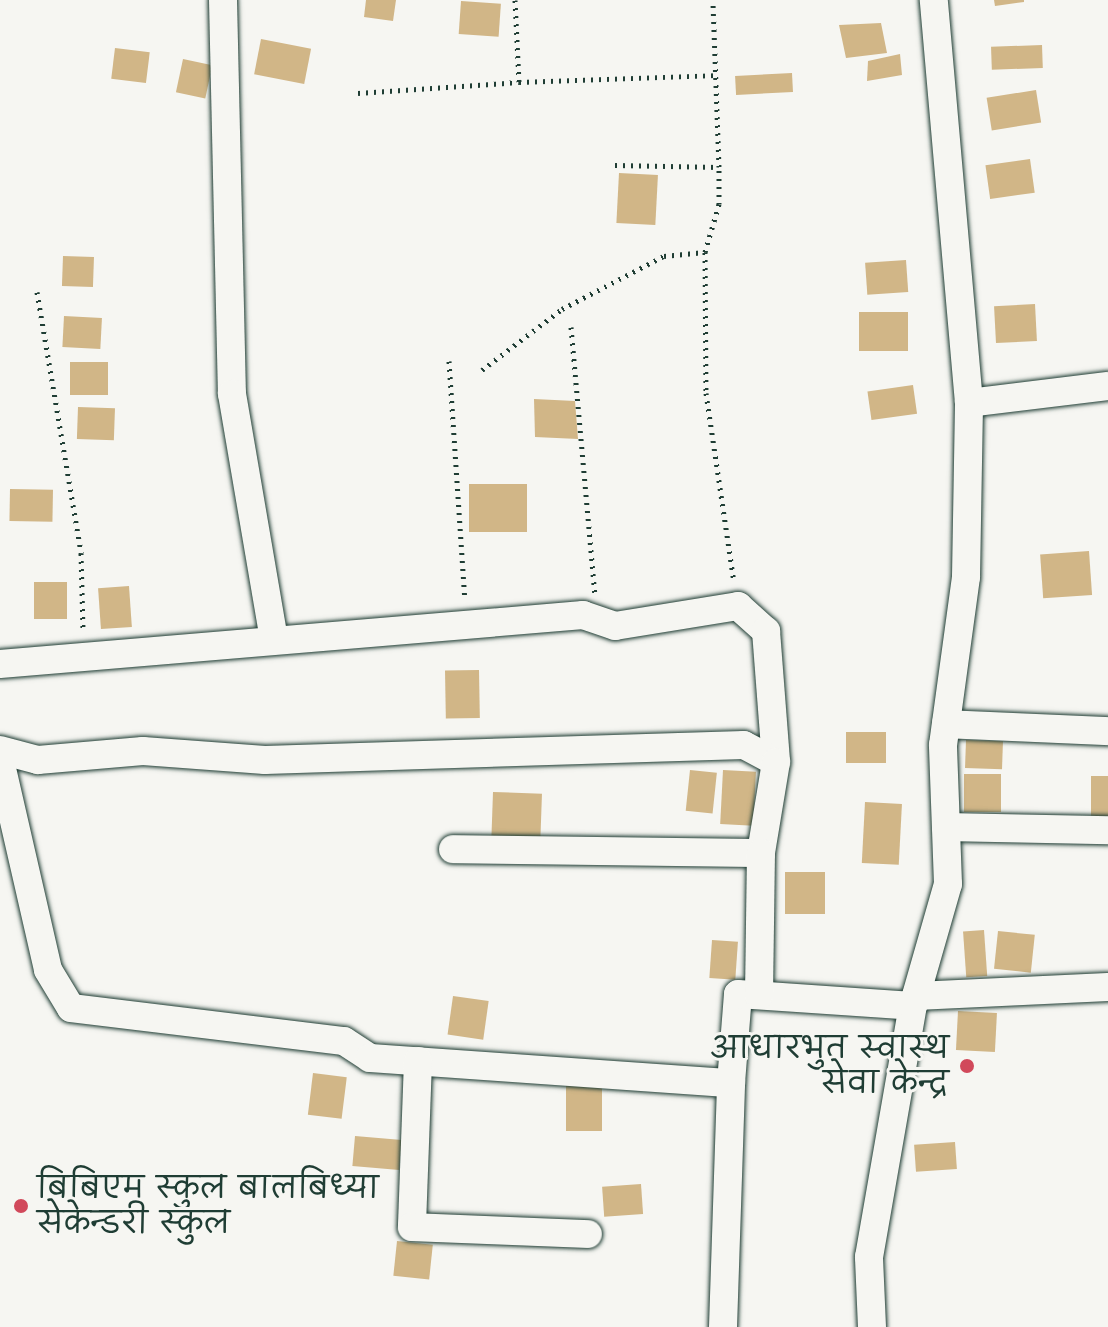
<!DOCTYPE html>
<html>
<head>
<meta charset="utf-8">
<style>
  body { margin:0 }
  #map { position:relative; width:1108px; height:1327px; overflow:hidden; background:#f6f6f2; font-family:"Architects Daughter","Playpen Sans Deva",sans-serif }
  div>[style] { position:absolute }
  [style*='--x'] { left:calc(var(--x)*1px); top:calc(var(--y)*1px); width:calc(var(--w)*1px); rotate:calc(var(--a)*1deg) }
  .building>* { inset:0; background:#d1b687; transform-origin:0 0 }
  .path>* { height:5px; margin-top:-2.5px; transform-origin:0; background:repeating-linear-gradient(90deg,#1f3d34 0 2px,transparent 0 8px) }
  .roads { filter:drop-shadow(0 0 2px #1f3d34) drop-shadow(0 0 2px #1f3d34) }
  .minor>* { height:28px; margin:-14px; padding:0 14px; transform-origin:14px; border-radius:14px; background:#f6f6f2 }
  .dots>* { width:22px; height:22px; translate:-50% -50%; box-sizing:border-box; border:4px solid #f6f6f2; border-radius:50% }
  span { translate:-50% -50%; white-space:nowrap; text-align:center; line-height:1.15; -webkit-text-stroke:6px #f6f6f2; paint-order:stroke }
  .poi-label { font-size:30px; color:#1f3d34 }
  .right { translate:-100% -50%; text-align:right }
  .left { translate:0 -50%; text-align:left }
</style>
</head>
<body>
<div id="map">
  <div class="building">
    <i style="clip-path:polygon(366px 0,396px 0,393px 21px,364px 17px)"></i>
    <i style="clip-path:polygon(994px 0,1024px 0,1024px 2px,995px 6px)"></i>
    <i style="left:461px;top:1px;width:40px;height:33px;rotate:4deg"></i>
    <i style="clip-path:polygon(881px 23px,887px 53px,846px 58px,839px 25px)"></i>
    <i style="left:261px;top:39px;width:51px;height:36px;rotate:11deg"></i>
    <i style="left:1042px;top:45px;width:23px;height:51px;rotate:88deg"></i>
    <i style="left:115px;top:48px;width:35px;height:31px;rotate:7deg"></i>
    <i style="clip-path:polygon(900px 54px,902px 75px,867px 81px,868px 61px)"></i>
    <i style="left:183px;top:59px;width:30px;height:34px;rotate:12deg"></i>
    <i style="left:792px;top:73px;width:19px;height:57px;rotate:87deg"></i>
    <i style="left:1036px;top:90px;width:33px;height:50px;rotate:81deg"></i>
    <i style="left:1030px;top:159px;width:34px;height:45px;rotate:82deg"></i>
    <i style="left:619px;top:173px;width:39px;height:50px;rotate:3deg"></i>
    <i style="left:63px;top:256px;width:31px;height:30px;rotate:2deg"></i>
    <i style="left:906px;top:260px;width:32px;height:41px;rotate:86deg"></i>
    <i style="left:1035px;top:304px;width:37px;height:41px;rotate:87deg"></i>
    <i style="left:859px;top:312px;width:49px;height:39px"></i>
    <i style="left:64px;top:316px;width:38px;height:31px;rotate:3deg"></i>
    <i style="left:70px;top:362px;width:38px;height:33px"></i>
    <i style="left:913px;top:385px;width:29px;height:46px;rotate:82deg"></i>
    <i style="clip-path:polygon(534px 399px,575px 401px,578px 439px,535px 437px)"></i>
    <i style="left:78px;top:407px;width:37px;height:32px;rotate:2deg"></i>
    <i style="left:527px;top:484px;width:48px;height:58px;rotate:90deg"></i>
    <i style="left:10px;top:489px;width:43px;height:32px;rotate:1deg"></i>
    <i style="left:1089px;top:551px;width:44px;height:49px;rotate:86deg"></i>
    <i style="left:34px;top:582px;width:33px;height:37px"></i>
    <i style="left:129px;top:586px;width:41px;height:31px;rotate:86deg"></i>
    <i style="left:479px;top:670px;width:48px;height:34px;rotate:89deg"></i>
    <i style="left:846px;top:732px;width:40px;height:31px"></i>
    <i style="left:966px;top:740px;width:37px;height:28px;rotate:2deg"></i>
    <i style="left:690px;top:770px;width:27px;height:41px;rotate:6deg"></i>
    <i style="left:723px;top:770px;width:33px;height:54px;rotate:3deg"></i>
    <i style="left:964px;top:774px;width:37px;height:38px"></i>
    <i style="left:1108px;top:776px;width:42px;height:17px;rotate:90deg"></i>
    <i style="left:493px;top:792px;width:49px;height:48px;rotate:2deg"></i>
    <i style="left:865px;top:802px;width:37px;height:61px;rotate:3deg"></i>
    <i style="left:785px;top:872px;width:40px;height:42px"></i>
    <i style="left:984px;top:930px;width:46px;height:21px;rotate:86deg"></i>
    <i style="left:998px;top:931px;width:37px;height:38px;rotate:6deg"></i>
    <i style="left:712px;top:940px;width:26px;height:38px;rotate:4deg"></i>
    <i style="left:453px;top:996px;width:36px;height:39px;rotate:8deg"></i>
    <i style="left:958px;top:1011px;width:39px;height:39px;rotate:3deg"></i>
    <i style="left:313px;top:1073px;width:34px;height:42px;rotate:7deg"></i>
    <i style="left:566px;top:1085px;width:36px;height:46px"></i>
    <i style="left:355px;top:1136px;width:47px;height:30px;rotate:5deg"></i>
    <i style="left:955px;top:1142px;width:27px;height:41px;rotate:86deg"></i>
    <i style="left:641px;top:1184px;width:30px;height:39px;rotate:86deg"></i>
    <i style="left:397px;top:1241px;width:36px;height:35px;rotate:6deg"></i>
  </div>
  <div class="path">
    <i style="--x:515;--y:0;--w:82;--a:87.2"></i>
    <i style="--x:519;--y:82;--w:197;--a:-2"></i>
    <i style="--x:358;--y:93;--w:161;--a:-3.9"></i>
    <i style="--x:615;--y:165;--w:104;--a:1.1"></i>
    <i style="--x:719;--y:167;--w:167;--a:-92.1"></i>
    <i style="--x:705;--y:252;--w:141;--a:89.6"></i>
    <i style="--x:706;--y:393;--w:191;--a:81.6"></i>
    <i style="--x:37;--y:292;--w:265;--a:80.4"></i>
    <i style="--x:81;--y:553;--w:79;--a:88.5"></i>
    <i style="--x:571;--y:327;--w:268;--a:84.9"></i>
    <i style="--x:449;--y:361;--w:239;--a:86.2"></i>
    <i style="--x:482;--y:370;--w:101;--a:-37.3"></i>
    <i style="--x:562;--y:309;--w:115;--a:-27.5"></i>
    <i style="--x:664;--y:256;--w:41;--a:-5.6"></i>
    <i style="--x:705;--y:252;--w:50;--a:-73.7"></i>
    <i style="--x:719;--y:204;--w:37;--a:-90"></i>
  </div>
  <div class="roads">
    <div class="minor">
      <i style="--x:223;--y:0;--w:394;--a:88.7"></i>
      <i style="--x:232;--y:394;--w:250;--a:80.3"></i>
      <i style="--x:969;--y:403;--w:140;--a:-7"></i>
      <i style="--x:0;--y:664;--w:585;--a:-4.8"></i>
      <i style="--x:583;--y:615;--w:34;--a:19"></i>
      <i style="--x:615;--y:626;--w:125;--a:-9.2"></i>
      <i style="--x:738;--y:606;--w:38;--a:42"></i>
      <i style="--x:766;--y:631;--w:131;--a:85.6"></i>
      <i style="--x:946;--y:724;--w:162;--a:2.5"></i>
      <i style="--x:0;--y:750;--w:39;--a:15"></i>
      <i style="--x:38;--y:760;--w:105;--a:-4.9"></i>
      <i style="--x:143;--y:751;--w:122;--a:4.2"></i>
      <i style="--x:265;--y:760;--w:479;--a:-1.8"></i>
      <i style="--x:744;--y:745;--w:36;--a:28"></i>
      <i style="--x:776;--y:762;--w:92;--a:99.4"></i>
      <i style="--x:761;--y:853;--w:308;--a:-179.3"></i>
      <i style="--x:0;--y:760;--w:215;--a:77.1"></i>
      <i style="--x:48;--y:970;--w:44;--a:58.8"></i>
      <i style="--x:71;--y:1008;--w:275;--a:6.9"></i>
      <i style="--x:344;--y:1041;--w:31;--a:33"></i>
      <i style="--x:370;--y:1058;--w:362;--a:4"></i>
      <i style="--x:731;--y:1083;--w:89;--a:-85.5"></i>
      <i style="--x:738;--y:994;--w:175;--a:3.9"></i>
      <i style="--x:946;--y:827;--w:162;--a:1.1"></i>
      <i style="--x:759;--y:995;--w:142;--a:-89.2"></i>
      <i style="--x:916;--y:996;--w:192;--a:-2.7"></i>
      <i style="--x:418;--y:1061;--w:166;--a:92.1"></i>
      <i style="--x:412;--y:1227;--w:176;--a:2.3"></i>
      <i style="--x:723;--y:1327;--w:244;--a:-88.1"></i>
      <i style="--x:872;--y:1327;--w:70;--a:-92.5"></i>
      <i style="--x:869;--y:1257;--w:255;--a:-80.1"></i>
      <i style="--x:913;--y:1006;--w:127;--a:-74"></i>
      <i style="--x:948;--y:884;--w:139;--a:-92.1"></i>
      <i style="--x:943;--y:745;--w:170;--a:-82.2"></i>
      <i style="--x:966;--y:577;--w:174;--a:-89"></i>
      <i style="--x:969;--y:403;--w:405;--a:-95"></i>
    </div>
  </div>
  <div class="dots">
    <i style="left:967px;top:1066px;background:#d1495b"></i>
    <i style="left:21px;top:1206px;background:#d1495b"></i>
  </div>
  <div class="poi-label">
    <span class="right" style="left:949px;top:1066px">आधारभुत स्वास्थ<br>सेवा केन्द्र</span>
    <span class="left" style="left:37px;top:1206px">बिबिएम स्कुल बालबिध्या<br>सेकेन्डरी स्कुल</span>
  </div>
</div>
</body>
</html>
